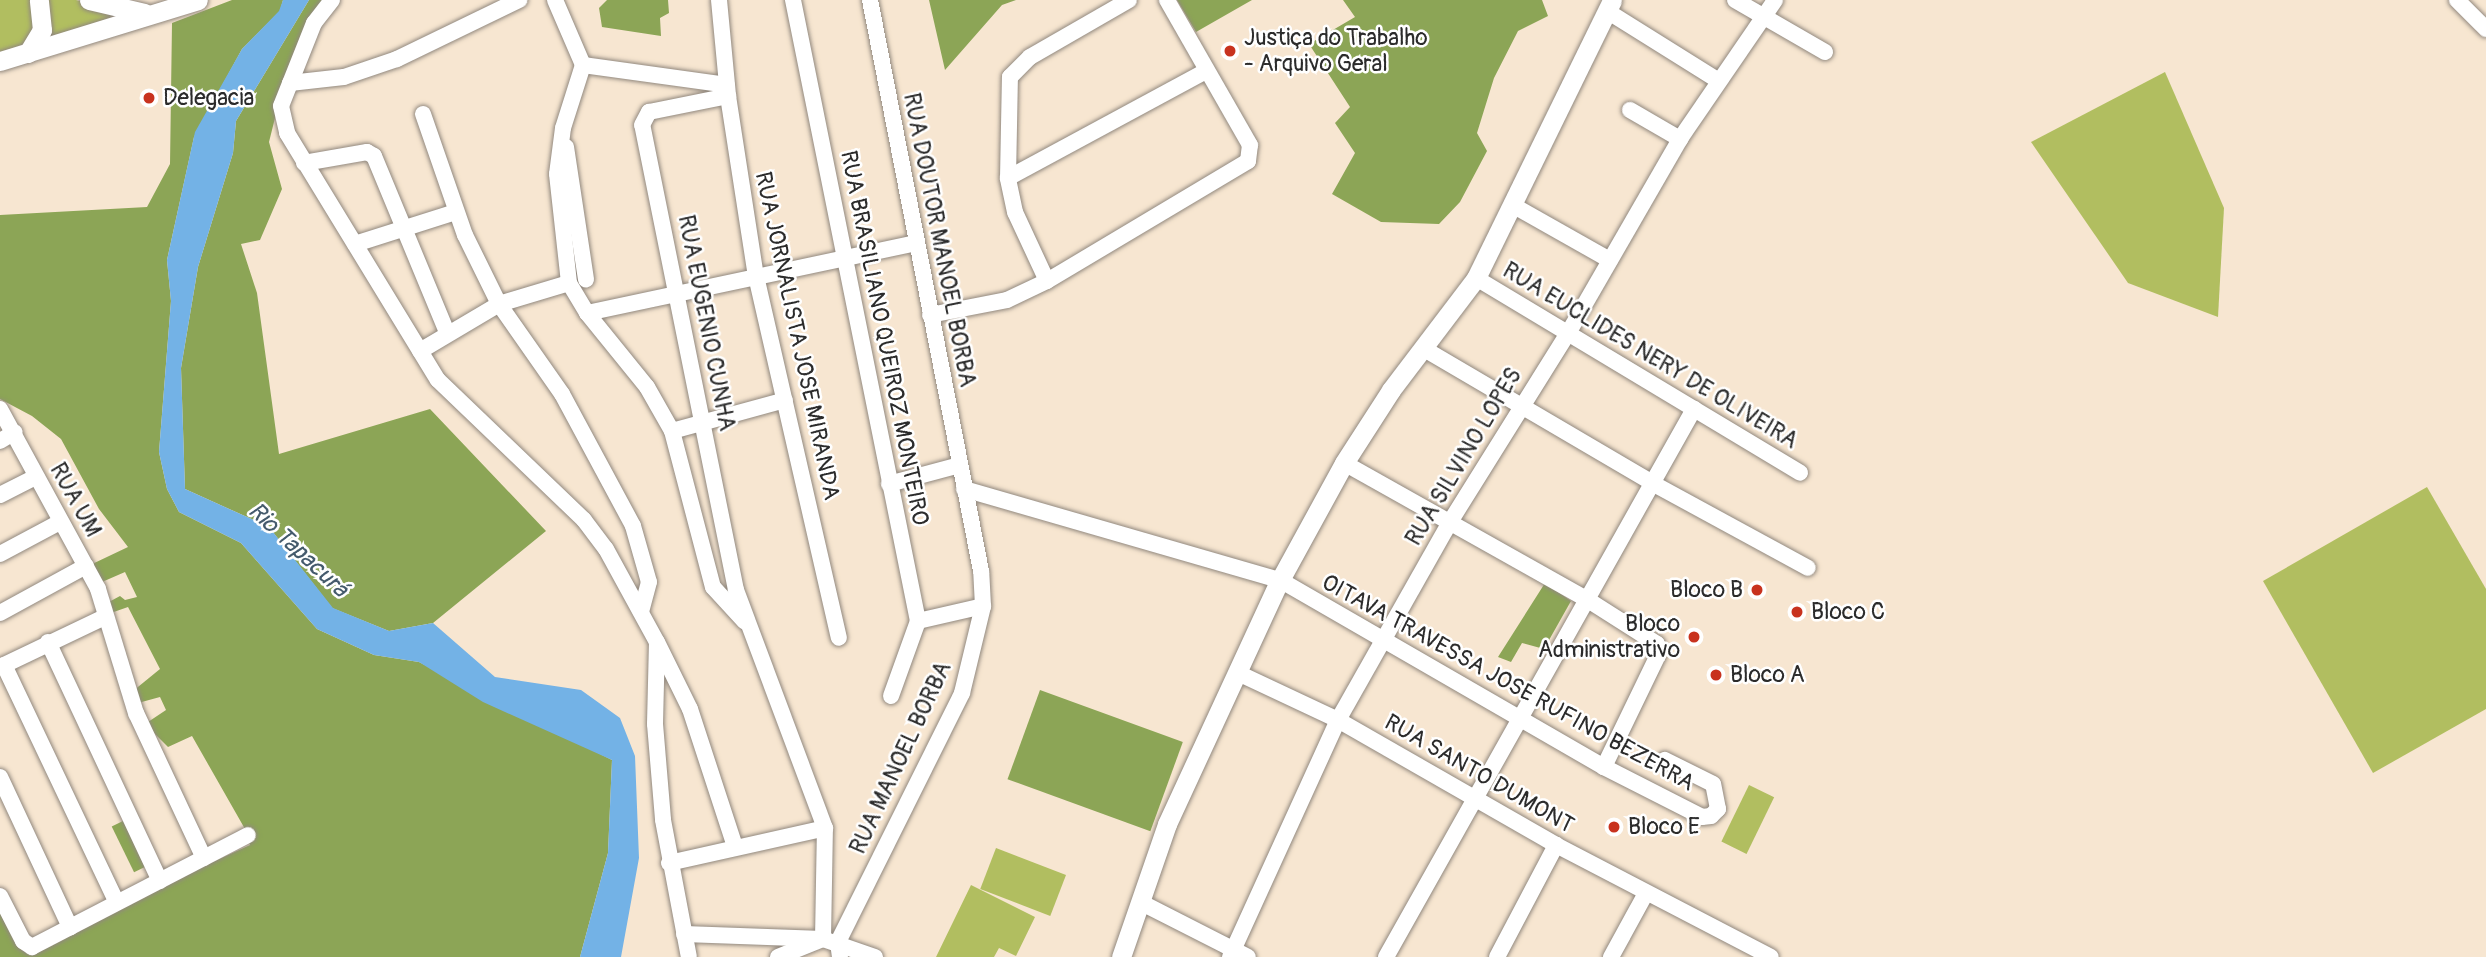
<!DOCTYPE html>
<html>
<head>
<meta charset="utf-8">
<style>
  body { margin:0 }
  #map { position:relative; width:2486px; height:957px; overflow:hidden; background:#f7e6d1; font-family:Pangolin,sans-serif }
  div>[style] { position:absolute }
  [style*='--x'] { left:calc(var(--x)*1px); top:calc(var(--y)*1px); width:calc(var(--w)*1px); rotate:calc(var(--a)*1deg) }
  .green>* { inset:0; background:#b1be60; transform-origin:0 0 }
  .forest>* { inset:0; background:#8ca556; transform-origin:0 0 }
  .water>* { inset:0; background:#73b2e6 }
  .roads { filter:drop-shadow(0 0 2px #91887e) drop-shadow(0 0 2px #91887e) }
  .minor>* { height:16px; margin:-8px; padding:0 8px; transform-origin:8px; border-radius:8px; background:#fff }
  .major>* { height:19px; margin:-9.5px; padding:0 9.5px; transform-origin:9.5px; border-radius:9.5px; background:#fff }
  .dots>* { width:19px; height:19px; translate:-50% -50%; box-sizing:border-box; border:4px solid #fff; border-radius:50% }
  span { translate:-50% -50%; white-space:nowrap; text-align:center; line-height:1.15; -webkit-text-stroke:5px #fff; paint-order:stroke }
  .poi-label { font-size:23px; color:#2b2b2b }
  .left { translate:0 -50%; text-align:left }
  .right { translate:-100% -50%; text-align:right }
  .street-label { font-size:23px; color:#2b2b2b }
  .water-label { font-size:24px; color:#445a6c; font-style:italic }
</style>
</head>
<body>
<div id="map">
  <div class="green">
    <i style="clip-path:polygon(0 0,35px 0,33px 41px,0 56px)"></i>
    <i style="clip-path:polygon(42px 0,76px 0,133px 16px,35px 47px)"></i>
    <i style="clip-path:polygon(2165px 72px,2224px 208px,2218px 317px,2128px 283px,2031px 142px)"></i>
    <i style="clip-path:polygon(2427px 487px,2486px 589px,2486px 709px,2373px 773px,2263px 581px)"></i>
    <i style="left:1749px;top:785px;width:28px;height:63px;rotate:26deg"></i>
    <i style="left:996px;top:848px;width:75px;height:44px;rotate:21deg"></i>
    <i style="clip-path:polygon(971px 885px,1035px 917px,1016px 956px,999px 948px,994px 957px,936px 957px)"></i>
  </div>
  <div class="forest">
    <i style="clip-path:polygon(232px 0,283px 0,280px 11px,242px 49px,194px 137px,167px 260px,171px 301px,159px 452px,167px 489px,179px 512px,241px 543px,317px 629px,374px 655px,419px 662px,612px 760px,608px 853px,580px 957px,0 957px,0 904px,24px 948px,250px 845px,245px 829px,192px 736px,168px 747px,145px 724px,166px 710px,160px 697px,138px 703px,133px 691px,160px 669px,128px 607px,108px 614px,107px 603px,120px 596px,125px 600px,137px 597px,125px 572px,102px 582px,88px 566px,128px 547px,99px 509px,61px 439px,32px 416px,0 399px,0 215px,147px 207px,170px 164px,172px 23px)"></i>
    <i style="clip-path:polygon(309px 0,329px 0,277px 110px,269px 142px,282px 189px,260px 240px,241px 244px,257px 293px,279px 454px,430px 409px,546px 531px,433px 623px,389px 631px,332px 608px,269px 527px,185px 489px,181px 368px,198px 267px,233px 153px,236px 121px)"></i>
    <i style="clip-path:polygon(607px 0,668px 0,669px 13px,660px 18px,661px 36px,602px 27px,599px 8px)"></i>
    <i style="clip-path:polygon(929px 0,1016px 0,1002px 5px,945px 70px)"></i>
    <i style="clip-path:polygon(1177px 0,1252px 0,1196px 32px)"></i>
    <i style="clip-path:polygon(1343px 0,1542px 0,1548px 16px,1518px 31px,1494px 78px,1477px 133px,1487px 151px,1460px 202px,1439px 224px,1381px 222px,1332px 194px,1355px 153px,1335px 123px,1350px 107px,1309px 44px,1355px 17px)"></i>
    <i style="clip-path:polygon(1545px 583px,1571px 601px,1544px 649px,1522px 643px,1511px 662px,1498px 657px)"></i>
    <i style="left:1040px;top:690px;width:152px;height:95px;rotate:20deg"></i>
    <i style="left:127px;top:819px;width:51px;height:17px;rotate:64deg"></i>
  </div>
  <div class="water">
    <i style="clip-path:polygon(283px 0,309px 0,236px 121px,233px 153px,198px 267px,181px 368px,185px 489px,269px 527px,333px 608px,389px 631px,433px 623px,495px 677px,581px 690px,620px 718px,635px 756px,639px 858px,621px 957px,580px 957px,608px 853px,612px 760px,483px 702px,419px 662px,374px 655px,317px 629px,241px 543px,179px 512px,167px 489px,159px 452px,171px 301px,167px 260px,195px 132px,242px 49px,279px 11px)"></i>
  </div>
  <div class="roads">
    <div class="minor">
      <i style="--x:332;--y:0;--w:29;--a:128"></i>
      <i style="--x:314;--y:23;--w:89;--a:111.7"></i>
      <i style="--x:281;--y:106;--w:28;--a:77"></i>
      <i style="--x:287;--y:133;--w:289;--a:58.6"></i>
      <i style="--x:438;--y:380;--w:202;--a:43.8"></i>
      <i style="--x:584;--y:520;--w:36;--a:53"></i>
      <i style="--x:606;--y:549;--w:106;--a:61.3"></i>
      <i style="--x:657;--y:642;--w:82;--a:91.4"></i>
      <i style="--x:655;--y:724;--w:96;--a:85.2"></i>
      <i style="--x:663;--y:820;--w:139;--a:79.3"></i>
      <i style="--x:555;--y:0;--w:71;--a:66.7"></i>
      <i style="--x:719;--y:0;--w:96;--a:84.6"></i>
      <i style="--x:728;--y:96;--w:182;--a:81.2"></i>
      <i style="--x:756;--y:276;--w:371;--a:77.1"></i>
      <i style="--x:793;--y:0;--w:633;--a:78.62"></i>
      <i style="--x:918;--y:621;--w:67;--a:-13"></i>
      <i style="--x:1735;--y:0;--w:104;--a:30"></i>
      <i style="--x:2457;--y:0;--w:41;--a:45"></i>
      <i style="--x:1607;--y:11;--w:132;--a:32"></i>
      <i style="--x:583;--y:65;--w:66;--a:107.6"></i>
      <i style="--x:563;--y:128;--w:46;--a:97.4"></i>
      <i style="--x:557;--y:174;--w:110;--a:83.7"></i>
      <i style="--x:569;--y:283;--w:35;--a:59"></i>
      <i style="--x:587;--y:313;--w:95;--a:51"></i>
      <i style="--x:647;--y:387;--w:51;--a:60.4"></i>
      <i style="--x:672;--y:431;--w:161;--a:75.3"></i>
      <i style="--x:713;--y:587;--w:47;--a:47.6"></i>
      <i style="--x:583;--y:65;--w:145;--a:7.9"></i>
      <i style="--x:290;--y:83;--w:54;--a:-6.3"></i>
      <i style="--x:344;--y:77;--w:56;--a:-18.8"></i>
      <i style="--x:397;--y:59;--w:136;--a:-25.8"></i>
      <i style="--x:1630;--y:110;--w:58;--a:30.1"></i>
      <i style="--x:423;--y:114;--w:128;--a:70.9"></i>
      <i style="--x:465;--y:235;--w:77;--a:63.8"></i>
      <i style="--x:499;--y:304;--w:110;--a:55"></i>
      <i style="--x:562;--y:394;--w:150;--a:61.7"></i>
      <i style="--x:633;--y:526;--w:58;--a:74.1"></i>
      <i style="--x:649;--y:582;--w:31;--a:105"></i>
      <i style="--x:566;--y:147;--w:134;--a:81.4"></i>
      <i style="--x:304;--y:163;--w:64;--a:-9.9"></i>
      <i style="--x:367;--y:152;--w:8;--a:30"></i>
      <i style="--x:374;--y:156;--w:191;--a:67.5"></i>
      <i style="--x:1008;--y:178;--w:225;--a:-28.4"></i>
      <i style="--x:1514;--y:206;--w:110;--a:29.4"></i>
      <i style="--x:355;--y:244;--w:106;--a:-17.6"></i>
      <i style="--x:1476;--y:278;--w:378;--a:31"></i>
      <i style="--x:1047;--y:281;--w:76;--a:-114.9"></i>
      <i style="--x:1015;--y:212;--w:35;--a:-102"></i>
      <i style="--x:1008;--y:178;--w:101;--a:-88.9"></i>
      <i style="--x:1010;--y:77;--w:28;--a:-45"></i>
      <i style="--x:1030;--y:57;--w:114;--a:-29.9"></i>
      <i style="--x:587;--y:313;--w:336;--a:-12"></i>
      <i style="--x:930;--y:315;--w:78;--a:-11"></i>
      <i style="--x:1007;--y:300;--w:44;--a:-25.4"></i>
      <i style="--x:1047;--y:281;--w:234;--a:-30.8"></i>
      <i style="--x:1248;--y:161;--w:16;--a:-83"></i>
      <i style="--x:1250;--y:145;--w:167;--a:-119.8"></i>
      <i style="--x:1426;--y:350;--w:264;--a:30.4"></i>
      <i style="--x:1654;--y:484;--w:175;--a:28.6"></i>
      <i style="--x:420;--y:351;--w:92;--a:-30.7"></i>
      <i style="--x:499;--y:304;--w:73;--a:-16.7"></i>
      <i style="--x:0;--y:409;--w:205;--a:61.4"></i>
      <i style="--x:98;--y:589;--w:130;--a:73"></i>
      <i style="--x:136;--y:713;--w:160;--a:64.9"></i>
      <i style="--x:672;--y:431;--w:117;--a:-15.3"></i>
      <i style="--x:0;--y:441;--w:17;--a:-31"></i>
      <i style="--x:1344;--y:463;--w:280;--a:29.3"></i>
      <i style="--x:1588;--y:600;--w:82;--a:32.5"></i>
      <i style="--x:1657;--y:644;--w:9;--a:77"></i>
      <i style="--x:1659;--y:653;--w:127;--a:115.8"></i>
      <i style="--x:889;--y:484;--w:73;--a:-15"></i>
      <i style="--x:964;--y:489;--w:329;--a:16.1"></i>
      <i style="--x:1280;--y:580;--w:374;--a:30"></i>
      <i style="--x:1604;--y:767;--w:110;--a:27"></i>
      <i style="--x:1702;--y:817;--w:9;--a:-6"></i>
      <i style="--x:1711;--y:816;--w:10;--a:-45"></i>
      <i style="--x:1718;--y:809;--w:25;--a:-101"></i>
      <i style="--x:1713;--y:784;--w:54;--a:-153.4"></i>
      <i style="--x:0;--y:495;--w:39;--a:-27"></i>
      <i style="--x:0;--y:554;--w:68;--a:-28.1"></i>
      <i style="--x:0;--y:613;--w:98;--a:-28.7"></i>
      <i style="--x:48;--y:642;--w:264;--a:64.9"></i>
      <i style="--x:658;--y:644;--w:72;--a:63.8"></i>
      <i style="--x:690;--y:709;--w:145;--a:71.9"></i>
      <i style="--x:4;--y:665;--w:263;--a:64.6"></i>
      <i style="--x:0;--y:667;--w:116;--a:-25.5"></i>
      <i style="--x:1238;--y:673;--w:110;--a:25.2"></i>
      <i style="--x:1338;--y:720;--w:251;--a:29.8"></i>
      <i style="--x:1556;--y:845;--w:242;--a:27.5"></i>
      <i style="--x:891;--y:696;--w:80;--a:-70.2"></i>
      <i style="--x:0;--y:777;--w:166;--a:65"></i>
      <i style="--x:669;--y:863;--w:160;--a:-12.6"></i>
      <i style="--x:0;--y:896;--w:51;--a:62.9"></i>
      <i style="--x:23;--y:941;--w:11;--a:34"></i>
      <i style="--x:32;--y:947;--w:243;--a:-27.4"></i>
      <i style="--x:1140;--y:902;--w:121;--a:27"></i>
      <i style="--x:684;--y:934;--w:139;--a:2.1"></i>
      <i style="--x:823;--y:939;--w:111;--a:-89"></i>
      <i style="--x:825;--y:828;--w:254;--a:-110.5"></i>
      <i style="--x:736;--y:590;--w:474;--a:-101.4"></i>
      <i style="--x:642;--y:125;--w:15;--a:-62"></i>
      <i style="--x:649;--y:112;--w:81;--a:-11.4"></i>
      <i style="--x:778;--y:957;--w:48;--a:-21.8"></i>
      <i style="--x:823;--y:939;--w:55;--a:19.1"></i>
      <i style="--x:840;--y:957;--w:15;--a:-98"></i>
      <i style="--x:838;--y:942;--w:278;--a:-63.5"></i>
      <i style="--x:962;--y:693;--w:89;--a:-76.4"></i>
      <i style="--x:983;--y:606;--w:35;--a:-93"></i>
      <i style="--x:981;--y:571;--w:582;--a:-101"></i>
      <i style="--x:1230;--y:957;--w:260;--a:-65.5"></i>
      <i style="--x:1338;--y:720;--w:227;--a:-60.5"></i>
      <i style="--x:1450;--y:522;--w:221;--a:-58"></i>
      <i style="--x:1567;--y:335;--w:226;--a:-60"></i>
      <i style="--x:1680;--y:139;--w:168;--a:-55.6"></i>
      <i style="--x:1386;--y:957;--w:629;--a:-60.66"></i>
      <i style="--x:1497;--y:957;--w:127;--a:-62.2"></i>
      <i style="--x:1611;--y:957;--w:73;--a:-61.3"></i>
    </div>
    <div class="major">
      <i style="--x:89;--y:0;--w:57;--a:13.3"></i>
      <i style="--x:28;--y:53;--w:27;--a:-59"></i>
      <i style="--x:42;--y:30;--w:30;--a:-96"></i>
      <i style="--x:0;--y:61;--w:207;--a:-17.1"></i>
      <i style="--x:1121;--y:957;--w:141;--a:-70.9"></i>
      <i style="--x:1167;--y:824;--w:269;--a:-65.2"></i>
      <i style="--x:1280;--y:580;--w:133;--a:-61.3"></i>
      <i style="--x:1344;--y:463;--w:87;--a:-57.2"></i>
      <i style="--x:1391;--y:390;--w:141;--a:-52.8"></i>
      <i style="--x:1476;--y:278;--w:309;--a:-63.9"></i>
    </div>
  </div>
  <div class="dots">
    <i style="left:1230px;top:51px;background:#c8321e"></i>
    <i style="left:149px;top:98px;background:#c8321e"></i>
    <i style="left:1757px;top:590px;background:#c8321e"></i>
    <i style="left:1797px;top:612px;background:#c8321e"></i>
    <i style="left:1694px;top:637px;background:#c8321e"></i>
    <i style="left:1716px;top:675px;background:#c8321e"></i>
    <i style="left:1614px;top:827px;background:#c8321e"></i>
  </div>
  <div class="poi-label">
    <span class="left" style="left:1244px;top:51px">Justiça do Trabalho<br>- Arquivo Geral</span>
    <span class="left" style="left:163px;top:98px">Delegacia</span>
    <span class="right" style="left:1743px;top:590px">Bloco B</span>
    <span class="left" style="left:1811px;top:612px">Bloco C</span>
    <span class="right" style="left:1680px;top:637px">Bloco<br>Administrativo</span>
    <span class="left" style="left:1730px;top:675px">Bloco A</span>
    <span class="left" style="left:1628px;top:827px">Bloco E</span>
  </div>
  <div class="street-label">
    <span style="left:939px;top:240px;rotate:79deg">RUA DOUTOR MANOEL BORBA</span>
    <span style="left:706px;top:323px;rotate:79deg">RUA EUGENIO CUNHA</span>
    <span style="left:797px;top:336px;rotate:78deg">RUA JORNALISTA JOSE MIRANDA</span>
    <span style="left:884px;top:338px;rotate:79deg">RUA BRASILIANO QUEIROZ MONTEIRO</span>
    <span style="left:1650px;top:356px;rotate:31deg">RUA EUCLIDES NERY DE OLIVEIRA</span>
    <span style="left:1464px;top:457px;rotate:-59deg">RUA SILVINO LOPES</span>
    <span style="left:75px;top:500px;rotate:61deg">RUA UM</span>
    <span style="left:1508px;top:683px;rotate:29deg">OITAVA TRAVESSA JOSE RUFINO BEZERRA</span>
    <span style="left:901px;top:758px;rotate:-65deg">RUA MANOEL BORBA</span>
    <span style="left:1479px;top:774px;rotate:30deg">RUA SANTO DUMONT</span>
  </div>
  <div class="water-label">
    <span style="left:298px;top:550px;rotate:43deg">Rio Tapacurá</span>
  </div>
</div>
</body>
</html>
